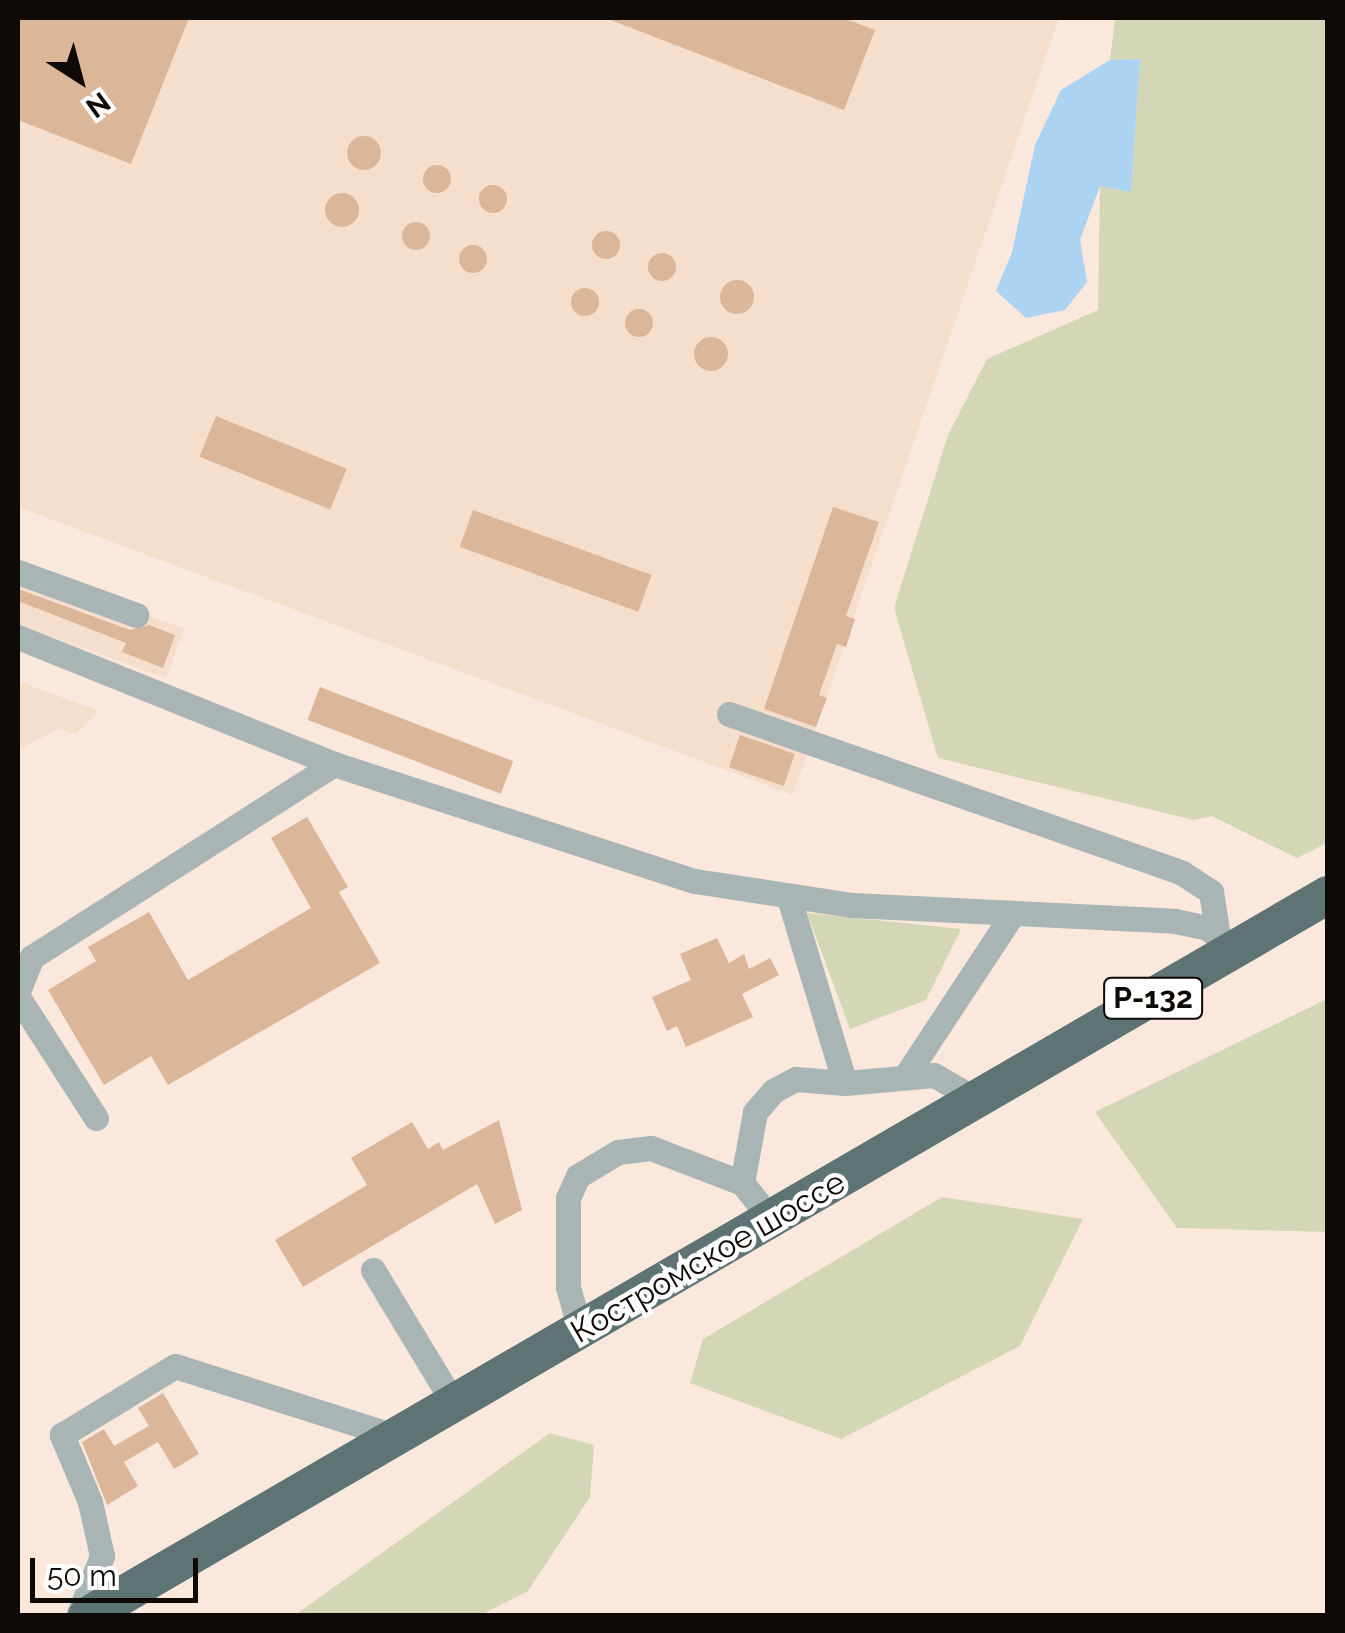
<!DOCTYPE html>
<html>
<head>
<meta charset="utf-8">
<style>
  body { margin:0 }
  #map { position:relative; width:1345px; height:1633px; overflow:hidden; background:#fae8dc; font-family:Raleway,sans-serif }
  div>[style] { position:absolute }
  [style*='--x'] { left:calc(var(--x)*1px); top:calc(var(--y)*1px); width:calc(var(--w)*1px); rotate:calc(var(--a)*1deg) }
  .built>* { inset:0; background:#f6decc; transform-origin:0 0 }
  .green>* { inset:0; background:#d4d7b6 }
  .water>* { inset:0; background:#add3f3 }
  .building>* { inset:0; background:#dcb698; transform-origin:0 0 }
  .round { border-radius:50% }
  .minor>* { height:25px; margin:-12.5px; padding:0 12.5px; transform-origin:12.5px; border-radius:12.5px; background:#a9b4b4 }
  .highway>* { height:38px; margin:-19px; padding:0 19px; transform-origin:19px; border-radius:19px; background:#5d7374 }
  span { translate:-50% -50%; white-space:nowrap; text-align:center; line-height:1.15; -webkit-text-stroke:9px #fff; paint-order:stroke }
  .shield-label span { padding:2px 8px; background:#fff; border:2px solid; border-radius:8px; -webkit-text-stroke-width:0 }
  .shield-label { font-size:30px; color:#100a07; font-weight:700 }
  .street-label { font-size:32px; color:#100a07 }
  .frame { position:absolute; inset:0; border:20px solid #100a07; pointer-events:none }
  .north { position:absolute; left:30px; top:30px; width:100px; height:100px; -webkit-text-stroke:8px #fff; paint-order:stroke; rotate:144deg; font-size:28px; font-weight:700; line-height:40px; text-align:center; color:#100a07 }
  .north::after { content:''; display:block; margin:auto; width:35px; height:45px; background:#100a07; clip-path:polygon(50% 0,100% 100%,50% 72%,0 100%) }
  .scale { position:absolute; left:30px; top:1558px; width:168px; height:45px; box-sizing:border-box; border:5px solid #100a07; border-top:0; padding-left:12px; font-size:30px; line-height:35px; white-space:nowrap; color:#100a07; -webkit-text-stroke:8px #fff; paint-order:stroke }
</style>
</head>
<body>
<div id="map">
  <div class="built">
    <i style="clip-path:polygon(18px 18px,1059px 18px,793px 795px,18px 507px)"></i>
    <i style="left:18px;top:568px;width:177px;height:53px;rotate:20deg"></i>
    <i style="clip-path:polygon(18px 681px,99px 711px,76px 734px,60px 729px,18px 750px)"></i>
  </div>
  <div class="green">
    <i style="clip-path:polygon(1115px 18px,1327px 18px,1327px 843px,1297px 858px,1212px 816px,1194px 820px,938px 758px,894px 608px,948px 435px,987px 359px,1098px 310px,1100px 186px,1131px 191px,1140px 59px,1110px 60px)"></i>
    <i style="clip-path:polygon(807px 913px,961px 929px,926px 1000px,850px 1029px)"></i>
    <i style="clip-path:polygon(1327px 999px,1327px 1232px,1177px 1228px,1095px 1112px)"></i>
    <i style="clip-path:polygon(942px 1197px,1083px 1219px,1020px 1346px,841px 1439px,690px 1383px,703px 1339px)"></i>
    <i style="clip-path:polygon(550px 1433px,594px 1445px,590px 1497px,528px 1591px,481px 1615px,295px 1615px)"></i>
  </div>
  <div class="water">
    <i style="clip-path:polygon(1140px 59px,1131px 192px,1100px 186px,1080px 240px,1087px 282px,1065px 310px,1026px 318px,996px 291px,1012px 252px,1035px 145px,1061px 90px,1110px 60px)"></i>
  </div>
  <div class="building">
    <i style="clip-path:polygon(18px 18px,189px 18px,131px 164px,18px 120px)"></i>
    <i style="clip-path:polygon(843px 18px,875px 30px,844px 110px,608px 19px)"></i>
    <i class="round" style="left:347px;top:136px;width:34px;height:34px"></i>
    <i class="round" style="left:423px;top:165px;width:28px;height:28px"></i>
    <i class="round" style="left:479px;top:185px;width:28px;height:28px"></i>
    <i class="round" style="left:325px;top:193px;width:34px;height:34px"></i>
    <i class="round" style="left:402px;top:222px;width:28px;height:28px"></i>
    <i class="round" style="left:592px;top:231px;width:28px;height:28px"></i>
    <i class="round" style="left:459px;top:245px;width:28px;height:28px"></i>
    <i class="round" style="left:648px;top:253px;width:28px;height:28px"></i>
    <i class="round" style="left:720px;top:280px;width:34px;height:34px"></i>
    <i class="round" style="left:571px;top:288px;width:28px;height:28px"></i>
    <i class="round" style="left:625px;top:309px;width:28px;height:28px"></i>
    <i class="round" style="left:694px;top:337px;width:34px;height:34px"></i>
    <i style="left:216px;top:416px;width:141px;height:44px;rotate:22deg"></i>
    <i style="clip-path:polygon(833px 507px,879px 522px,846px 616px,855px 619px,846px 647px,837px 644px,819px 695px,827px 698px,816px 727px,764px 709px)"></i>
    <i style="left:473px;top:510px;width:190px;height:39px;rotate:20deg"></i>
    <i style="clip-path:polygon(18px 589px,130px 630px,149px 625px,175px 635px,163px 668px,122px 652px,126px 643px,18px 601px)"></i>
    <i style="left:320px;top:687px;width:207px;height:35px;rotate:21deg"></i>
    <i style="left:740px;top:735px;width:58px;height:34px;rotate:19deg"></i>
    <i style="clip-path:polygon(307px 817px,348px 887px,339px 892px,380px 963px,168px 1085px,151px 1056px,104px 1085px,48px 990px,96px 961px,88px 947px,149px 912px,188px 980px,311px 908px,271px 838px)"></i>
    <i style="clip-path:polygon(717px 938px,729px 963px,744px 954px,749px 969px,770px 958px,779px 975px,742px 994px,753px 1017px,686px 1047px,677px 1026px,667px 1031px,652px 997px,691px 980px,680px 954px)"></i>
    <i style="clip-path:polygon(499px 1120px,522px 1210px,495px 1224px,477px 1184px,303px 1287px,275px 1240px,367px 1185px,351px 1158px,412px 1122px,428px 1149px,439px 1142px,443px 1150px)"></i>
    <i style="clip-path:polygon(163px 1393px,199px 1454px,174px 1469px,158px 1442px,124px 1462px,138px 1486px,107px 1505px,82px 1442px,104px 1429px,114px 1446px,149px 1426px,138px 1408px)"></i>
  </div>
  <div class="minor">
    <i style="--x:18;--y:572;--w:126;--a:20"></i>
    <i style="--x:18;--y:637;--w:341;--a:21.9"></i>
    <i style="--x:334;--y:764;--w:379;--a:18"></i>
    <i style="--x:695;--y:881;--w:159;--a:8.7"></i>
    <i style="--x:852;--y:905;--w:323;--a:2.8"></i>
    <i style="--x:1175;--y:921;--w:33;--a:12"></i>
    <i style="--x:1207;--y:928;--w:36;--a:36"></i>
    <i style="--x:729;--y:714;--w:480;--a:19.3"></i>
    <i style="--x:1182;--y:873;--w:35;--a:33"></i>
    <i style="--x:1211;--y:892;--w:45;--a:81"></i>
    <i style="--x:789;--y:898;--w:193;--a:73.2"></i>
    <i style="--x:18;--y:991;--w:37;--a:-68"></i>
    <i style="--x:32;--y:957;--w:358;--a:-32.6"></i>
    <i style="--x:18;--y:997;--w:144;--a:57.2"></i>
    <i style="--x:907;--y:1074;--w:189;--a:-56.6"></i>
    <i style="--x:742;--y:1183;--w:72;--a:-79.6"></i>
    <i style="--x:755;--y:1112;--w:28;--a:-49"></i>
    <i style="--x:773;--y:1091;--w:26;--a:-28"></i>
    <i style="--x:796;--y:1079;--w:49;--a:4.7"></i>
    <i style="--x:845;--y:1083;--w:89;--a:-5.1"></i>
    <i style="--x:934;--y:1075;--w:52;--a:30"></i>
    <i style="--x:373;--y:1270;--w:154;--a:58.8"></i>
    <i style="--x:580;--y:1330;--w:45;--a:-105.6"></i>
    <i style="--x:568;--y:1287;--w:89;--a:-90"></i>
    <i style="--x:568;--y:1198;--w:24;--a:-66"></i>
    <i style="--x:578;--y:1176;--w:47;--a:-31"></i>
    <i style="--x:618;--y:1152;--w:33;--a:-7"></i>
    <i style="--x:651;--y:1148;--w:97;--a:21"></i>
    <i style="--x:742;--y:1183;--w:48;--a:51"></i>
    <i style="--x:78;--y:1616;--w:65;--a:-68.2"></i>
    <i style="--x:102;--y:1556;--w:55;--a:-102.5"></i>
    <i style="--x:90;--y:1502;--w:73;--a:-112.7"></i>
    <i style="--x:62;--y:1435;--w:132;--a:-31.4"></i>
    <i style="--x:175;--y:1366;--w:230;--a:17.7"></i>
  </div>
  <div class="highway">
    <i style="--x:87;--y:1616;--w:1435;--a:-30.16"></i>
  </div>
  <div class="shield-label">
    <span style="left:1153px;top:998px">Р-132</span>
  </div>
  <div class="street-label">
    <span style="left:708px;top:1257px;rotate:-30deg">Костромское шоссе</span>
  </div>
  <div class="frame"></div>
  <div class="north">N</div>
  <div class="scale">50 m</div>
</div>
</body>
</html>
